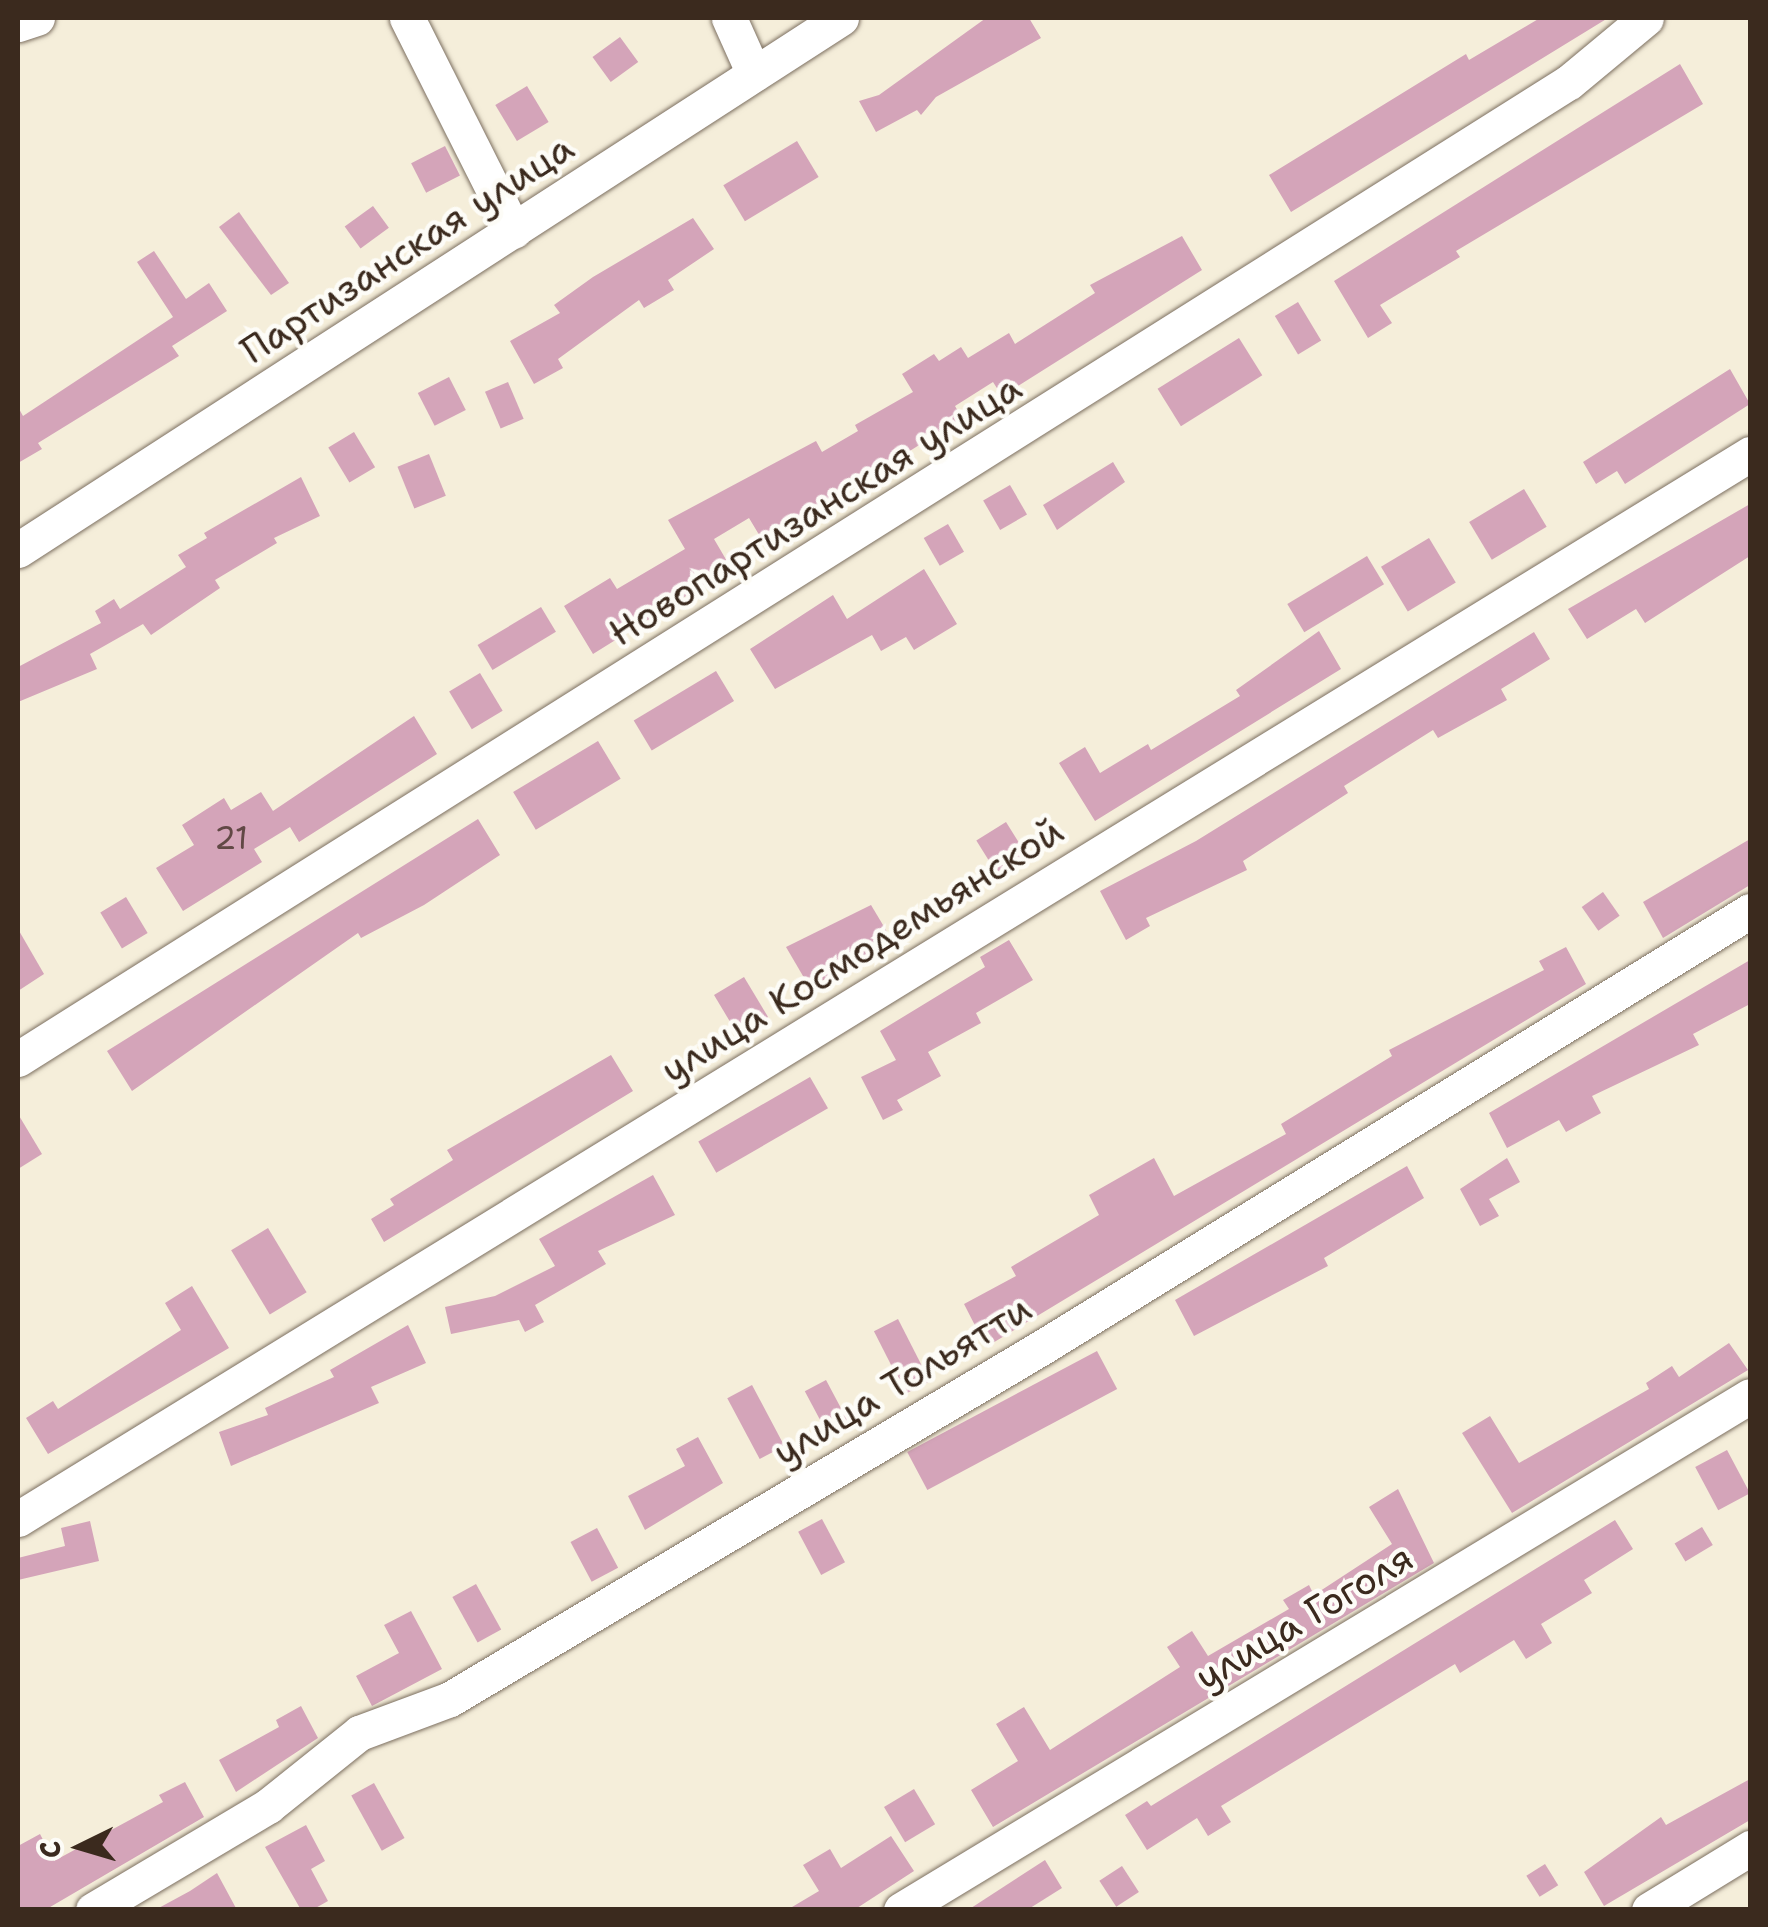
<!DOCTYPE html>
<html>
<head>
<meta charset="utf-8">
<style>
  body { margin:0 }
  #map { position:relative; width:1768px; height:1927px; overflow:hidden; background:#f5eeda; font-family:"Shantell Sans",sans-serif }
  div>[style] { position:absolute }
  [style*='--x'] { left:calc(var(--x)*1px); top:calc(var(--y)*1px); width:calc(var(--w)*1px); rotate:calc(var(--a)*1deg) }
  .building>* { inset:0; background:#d4a4b9; transform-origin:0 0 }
  .roads { filter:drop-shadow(0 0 2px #7c6f60) drop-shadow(0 0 2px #7c6f60) }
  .minor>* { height:35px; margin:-17.5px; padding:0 17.5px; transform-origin:17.5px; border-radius:17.5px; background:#fff }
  span { translate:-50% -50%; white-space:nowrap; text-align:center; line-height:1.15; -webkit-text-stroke:9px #fdfcf7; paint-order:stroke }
  .number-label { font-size:32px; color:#614845 }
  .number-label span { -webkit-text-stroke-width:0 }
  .street-label { font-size:38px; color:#3b2a1e }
  .frame { position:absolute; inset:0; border:20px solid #3b2a1e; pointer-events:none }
  .north { position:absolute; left:30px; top:1797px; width:100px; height:100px; -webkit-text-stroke:8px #fdfcf7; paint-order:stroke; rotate:265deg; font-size:28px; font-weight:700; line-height:40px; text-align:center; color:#3b2a1e }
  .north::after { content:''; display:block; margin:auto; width:35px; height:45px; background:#3b2a1e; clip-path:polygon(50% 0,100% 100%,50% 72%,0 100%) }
</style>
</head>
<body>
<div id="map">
  <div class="building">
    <i style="clip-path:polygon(986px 18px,1029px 18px,1041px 38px,936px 97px,921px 115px,917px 110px,876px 132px,859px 101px,879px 95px)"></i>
    <i style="clip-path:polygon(1540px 18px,1608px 18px,1291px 212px,1269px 175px,1466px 54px,1469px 60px)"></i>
    <i style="left:620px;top:37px;width:31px;height:34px;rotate:54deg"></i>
    <i style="clip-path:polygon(1680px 64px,1703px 104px,1456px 251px,1460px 257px,1380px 305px,1392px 323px,1368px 338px,1334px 281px)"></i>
    <i style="left:527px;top:86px;width:42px;height:37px;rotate:59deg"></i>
    <i style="left:797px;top:141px;width:42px;height:86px;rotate:59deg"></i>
    <i style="left:445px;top:146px;width:33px;height:38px;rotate:63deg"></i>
    <i style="left:373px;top:206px;width:27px;height:35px;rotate:54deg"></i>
    <i style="clip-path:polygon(239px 212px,289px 283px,271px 295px,219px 227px)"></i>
    <i style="clip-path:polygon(693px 218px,714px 249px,668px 280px,674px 290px,644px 308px,639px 300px,558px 359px,563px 368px,534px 384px,510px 341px,560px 313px,554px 305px,593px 277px)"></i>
    <i style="clip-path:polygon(1182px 236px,1202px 270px,1002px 396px,993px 382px,955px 406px,962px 418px,764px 543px,749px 518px,714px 539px,731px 568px,593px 654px,564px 606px,610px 578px,617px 589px,685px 549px,668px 520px,816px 441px,822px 452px,858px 431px,855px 425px,913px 392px,902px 374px,934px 354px,939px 361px,961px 347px,968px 358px,1009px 333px,1015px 344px,1095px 293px,1090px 285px)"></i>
    <i style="clip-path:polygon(154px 251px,186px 299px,209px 283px,227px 311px,172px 346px,179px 356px,38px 443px,42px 449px,18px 463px,18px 407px,23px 416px,173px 317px,137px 262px)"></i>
    <i style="left:1298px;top:302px;width:45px;height:27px;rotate:59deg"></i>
    <i style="left:1239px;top:338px;width:44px;height:96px;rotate:58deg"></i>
    <i style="clip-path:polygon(1730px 369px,1750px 404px,1625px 484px,1617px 471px,1596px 484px,1583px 462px)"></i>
    <i style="left:449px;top:377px;width:37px;height:35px;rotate:63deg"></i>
    <i style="left:508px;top:382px;width:40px;height:25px;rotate:67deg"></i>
    <i style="left:354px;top:432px;width:41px;height:30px;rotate:59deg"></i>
    <i style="left:429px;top:454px;width:45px;height:34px;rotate:68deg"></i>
    <i style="clip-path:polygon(1113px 462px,1125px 482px,1057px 530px,1043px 505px)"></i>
    <i style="clip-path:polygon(301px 477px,320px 516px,274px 538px,277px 543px,215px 580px,220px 588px,151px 635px,143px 624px,90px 654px,97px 669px,18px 702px,18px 667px,101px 623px,95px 611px,114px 599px,120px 609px,186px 567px,178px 555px,207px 538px,204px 533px)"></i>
    <i style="left:1010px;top:485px;width:34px;height:31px;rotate:60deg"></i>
    <i style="left:1524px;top:489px;width:44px;height:64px;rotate:59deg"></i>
    <i style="clip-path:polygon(1750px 504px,1750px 556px,1645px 623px,1636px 609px,1587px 639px,1568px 609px)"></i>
    <i style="left:948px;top:524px;width:32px;height:28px;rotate:60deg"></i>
    <i style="left:1429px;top:538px;width:52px;height:56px;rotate:59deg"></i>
    <i style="left:1367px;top:556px;width:33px;height:93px;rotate:59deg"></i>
    <i style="clip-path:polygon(924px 569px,957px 624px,914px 650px,906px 637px,881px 651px,872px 635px,775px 689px,750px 649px,833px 595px,847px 619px)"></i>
    <i style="left:541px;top:607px;width:29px;height:74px;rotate:59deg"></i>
    <i style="clip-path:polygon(1319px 631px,1341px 669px,1095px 821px,1059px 763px,1085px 747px,1100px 773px,1148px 744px,1151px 750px,1240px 696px,1236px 690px)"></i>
    <i style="clip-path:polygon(1534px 632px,1550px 659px,1501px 689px,1507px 700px,1438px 738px,1433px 730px,1344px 786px,1348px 793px,1243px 861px,1247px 870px,1146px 918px,1150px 926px,1126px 940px,1100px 891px,1196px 841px)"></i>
    <i style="left:716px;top:671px;width:35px;height:96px;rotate:59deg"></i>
    <i style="left:480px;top:673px;width:44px;height:36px;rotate:59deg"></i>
    <i style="clip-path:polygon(414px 716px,437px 754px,299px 842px,290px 827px,254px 849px,262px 862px,183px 911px,156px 868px,194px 845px,182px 825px,224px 798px,231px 810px,261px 792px,273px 811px)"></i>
    <i style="left:598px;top:741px;width:44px;height:99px;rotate:59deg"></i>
    <i style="clip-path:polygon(478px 819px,500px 855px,424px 905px,361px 938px,358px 933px,132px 1091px,107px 1051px)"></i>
    <i style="left:1006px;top:822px;width:45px;height:35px;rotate:58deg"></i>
    <i style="clip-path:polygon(1750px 839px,1750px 885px,1663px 938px,1643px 902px)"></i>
    <i style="left:1603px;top:892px;width:29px;height:26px;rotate:55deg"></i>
    <i style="left:126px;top:897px;width:42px;height:30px;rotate:59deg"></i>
    <i style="clip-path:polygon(871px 905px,892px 940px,810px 988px,786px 947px)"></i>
    <i style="clip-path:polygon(18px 929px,44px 974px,18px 991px)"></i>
    <i style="clip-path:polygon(1009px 940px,1033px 980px,976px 1013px,981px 1023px,928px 1052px,941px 1076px,897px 1100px,903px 1110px,883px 1120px,861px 1077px,896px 1060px,880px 1031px,985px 967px,980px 957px)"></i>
    <i style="clip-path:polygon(1566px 947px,1586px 984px,986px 1347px,964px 1304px,1016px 1276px,1011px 1267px,1099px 1215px,1089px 1195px,1154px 1158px,1174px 1196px,1286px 1134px,1281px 1124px,1392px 1056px,1389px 1050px,1544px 970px,1539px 961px)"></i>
    <i style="clip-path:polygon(1750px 960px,1750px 1004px,1693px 1034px,1699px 1045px,1592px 1096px,1601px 1113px,1566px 1132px,1559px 1120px,1507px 1148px,1489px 1113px)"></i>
    <i style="left:744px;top:977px;width:47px;height:35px;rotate:59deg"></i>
    <i style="clip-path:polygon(611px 1055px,633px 1091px,384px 1242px,371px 1219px,394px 1205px,390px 1199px,453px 1160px,447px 1150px)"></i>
    <i style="left:810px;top:1077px;width:36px;height:129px;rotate:60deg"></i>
    <i style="clip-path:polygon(18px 1114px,42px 1154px,18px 1169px)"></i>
    <i style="clip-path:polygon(1507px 1158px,1520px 1182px,1489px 1199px,1499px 1216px,1480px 1226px,1460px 1189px)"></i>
    <i style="clip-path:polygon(1407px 1166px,1424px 1198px,1324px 1258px,1328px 1266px,1194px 1336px,1175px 1300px)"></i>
    <i style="clip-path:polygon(653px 1175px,675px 1215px,598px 1251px,606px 1264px,535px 1305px,544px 1322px,525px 1332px,519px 1320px,451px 1334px,445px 1307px,495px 1296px,555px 1266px,539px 1239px)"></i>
    <i style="left:268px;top:1228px;width:75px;height:43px;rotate:59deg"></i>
    <i style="clip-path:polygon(192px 1286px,229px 1348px,48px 1454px,26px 1418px,53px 1401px,58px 1409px,181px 1330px,165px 1303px)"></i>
    <i style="left:898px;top:1319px;width:70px;height:27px;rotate:63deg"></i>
    <i style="clip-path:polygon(408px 1325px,426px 1363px,371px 1387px,379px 1403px,231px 1466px,219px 1432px,268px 1415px,265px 1408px,334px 1377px,330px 1370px)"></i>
    <i style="clip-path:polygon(1729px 1343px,1748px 1370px,1512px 1513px,1462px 1433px,1490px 1416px,1519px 1463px,1649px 1389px,1646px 1383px,1672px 1366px,1679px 1377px)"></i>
    <i style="left:1097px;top:1351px;width:43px;height:215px;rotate:62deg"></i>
    <i style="left:826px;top:1380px;width:53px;height:24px;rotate:62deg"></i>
    <i style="left:752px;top:1385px;width:69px;height:28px;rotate:62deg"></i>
    <i style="clip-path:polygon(698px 1437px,723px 1483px,645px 1530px,628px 1496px,685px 1466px,676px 1449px)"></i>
    <i style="left:1727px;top:1450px;width:49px;height:36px;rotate:62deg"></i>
    <i style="clip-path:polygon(1398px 1489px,1434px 1563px,993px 1827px,971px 1790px,1018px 1761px,996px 1724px,1024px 1707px,1050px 1750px,1180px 1667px,1167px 1647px,1192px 1631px,1208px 1656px,1289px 1609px,1283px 1600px,1309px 1585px,1314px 1595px,1392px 1544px,1369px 1507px)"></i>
    <i style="left:822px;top:1519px;width:49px;height:27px;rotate:62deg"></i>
    <i style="clip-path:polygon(1615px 1520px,1633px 1549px,1584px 1580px,1592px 1593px,1541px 1624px,1552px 1643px,1526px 1659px,1514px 1640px,1460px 1673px,1455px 1664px,1221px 1806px,1231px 1822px,1208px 1836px,1197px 1818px,1147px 1850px,1125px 1815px,1147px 1801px,1151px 1806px)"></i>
    <i style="clip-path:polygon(90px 1521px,99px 1561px,18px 1580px,18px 1558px,65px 1546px,61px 1528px)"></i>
    <i style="left:1702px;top:1527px;width:21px;height:32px;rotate:59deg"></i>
    <i style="left:597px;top:1528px;width:45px;height:30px;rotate:62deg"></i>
    <i style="left:476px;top:1584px;width:52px;height:27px;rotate:61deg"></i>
    <i style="clip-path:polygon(411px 1611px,442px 1669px,372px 1706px,356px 1676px,399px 1653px,384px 1625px)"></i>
    <i style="clip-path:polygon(301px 1706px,318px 1738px,236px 1792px,219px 1760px,279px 1727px,276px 1720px)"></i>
    <i style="clip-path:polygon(1750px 1779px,1750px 1820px,1604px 1906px,1584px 1872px,1661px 1817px,1666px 1825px)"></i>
    <i style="clip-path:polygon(185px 1782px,204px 1817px,45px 1910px,18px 1910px,18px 1846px,40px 1834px,54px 1861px,163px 1802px,159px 1795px)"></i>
    <i style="left:374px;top:1783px;width:63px;height:26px;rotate:61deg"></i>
    <i style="left:914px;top:1789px;width:41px;height:35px;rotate:59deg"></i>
    <i style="clip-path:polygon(306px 1825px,325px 1861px,311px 1869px,328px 1901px,312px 1910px,301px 1910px,265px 1847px)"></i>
    <i style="clip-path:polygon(891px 1836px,914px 1871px,854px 1910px,787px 1910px,819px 1891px,803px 1865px,830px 1849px,841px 1868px)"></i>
    <i style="clip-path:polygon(1045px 1860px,1062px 1888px,1027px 1910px,968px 1910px)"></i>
    <i style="left:1545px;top:1864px;width:25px;height:22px;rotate:58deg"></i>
    <i style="left:1122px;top:1866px;width:31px;height:27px;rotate:57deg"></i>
    <i style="clip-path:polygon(217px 1873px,237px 1910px,155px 1910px,190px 1891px)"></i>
  </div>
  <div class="roads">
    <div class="minor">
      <i style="--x:407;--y:18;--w:238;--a:63.3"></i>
      <i style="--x:729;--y:18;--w:61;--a:65.9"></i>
      <i style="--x:18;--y:24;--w:20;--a:-18"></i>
      <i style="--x:18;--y:550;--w:980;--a:-32.88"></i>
      <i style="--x:18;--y:1059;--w:1833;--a:-32.21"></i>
      <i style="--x:1569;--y:82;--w:100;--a:-39.7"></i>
      <i style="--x:18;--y:1519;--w:2033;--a:-31.59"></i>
      <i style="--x:93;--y:1910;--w:204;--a:-30.7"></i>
      <i style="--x:268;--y:1806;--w:117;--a:-38.7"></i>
      <i style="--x:359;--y:1733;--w:97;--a:-20.5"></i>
      <i style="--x:450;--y:1699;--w:691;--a:-30.72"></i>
      <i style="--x:1044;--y:1346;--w:829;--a:-31.64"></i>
      <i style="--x:901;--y:1910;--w:992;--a:-31.19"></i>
      <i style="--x:1649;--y:1910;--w:119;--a:-31.5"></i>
    </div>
  </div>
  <div class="number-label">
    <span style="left:231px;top:838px">21</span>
  </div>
  <div class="street-label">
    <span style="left:407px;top:249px;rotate:-33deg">Партизанская улица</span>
    <span style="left:815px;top:510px;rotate:-32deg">Новопартизанская улица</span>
    <span style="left:862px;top:950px;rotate:-32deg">улица Космодемьянской</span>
    <span style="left:902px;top:1380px;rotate:-31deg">улица Тольятти</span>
    <span style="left:1304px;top:1617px;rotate:-31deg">улица Гоголя</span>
  </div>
  <div class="frame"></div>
  <div class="north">С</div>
</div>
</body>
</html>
